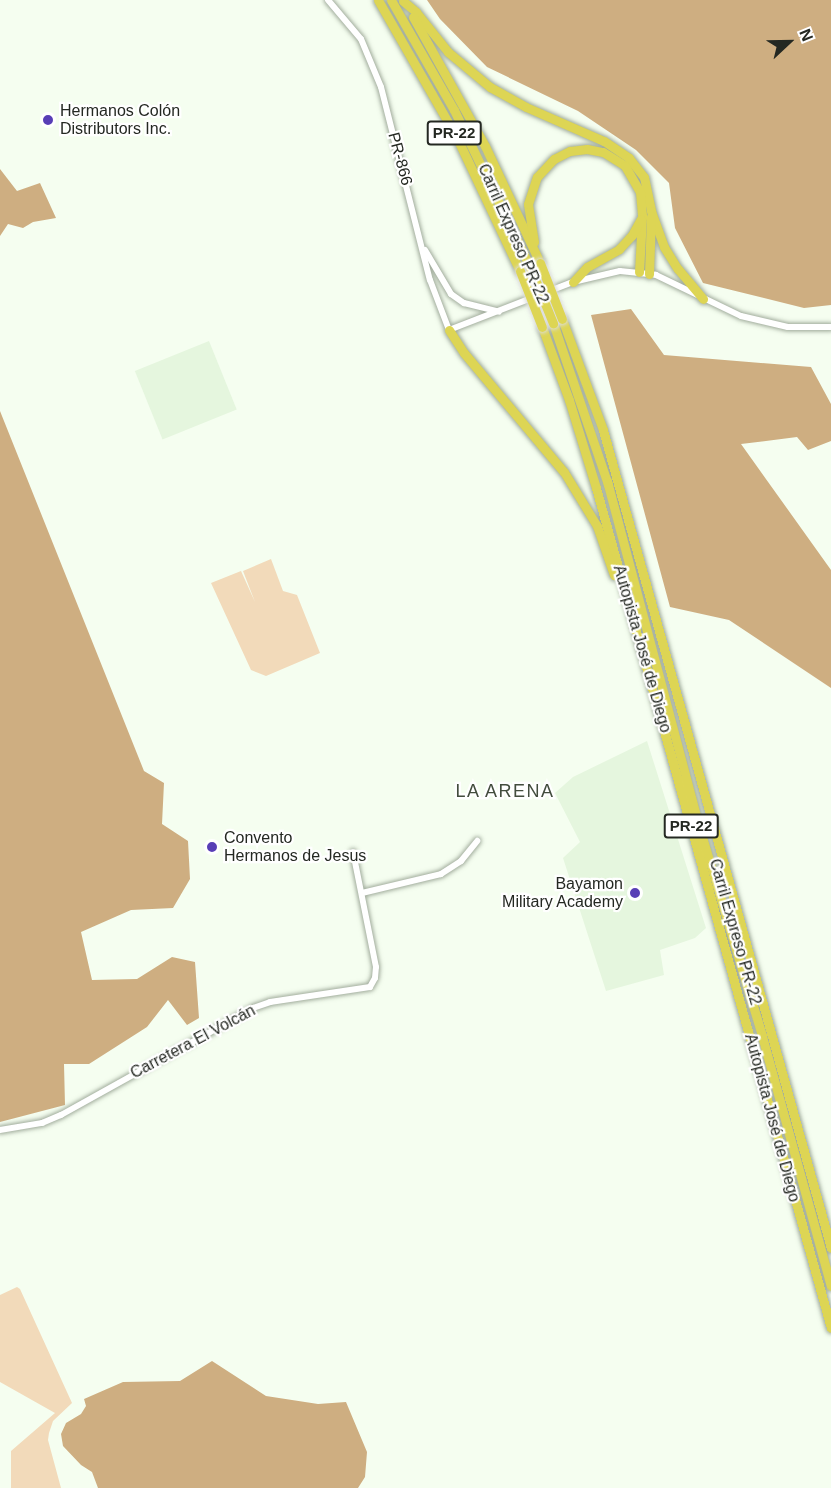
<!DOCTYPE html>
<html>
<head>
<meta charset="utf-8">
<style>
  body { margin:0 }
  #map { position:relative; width:831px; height:1488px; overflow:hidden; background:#f5fef0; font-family:Helvetica,sans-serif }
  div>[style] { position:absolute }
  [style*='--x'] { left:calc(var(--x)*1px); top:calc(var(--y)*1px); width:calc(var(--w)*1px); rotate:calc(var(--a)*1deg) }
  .built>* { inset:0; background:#e5f6de; transform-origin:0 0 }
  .green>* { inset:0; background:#f2daba }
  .forest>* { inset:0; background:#ceae81 }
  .roads { filter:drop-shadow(0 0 2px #a2ad9d) drop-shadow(0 0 2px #a2ad9d) }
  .minor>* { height:6px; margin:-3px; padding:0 3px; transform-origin:3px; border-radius:3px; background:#fff }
  .highway>* { height:9px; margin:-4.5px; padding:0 4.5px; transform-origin:4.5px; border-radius:4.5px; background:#ddd554 }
  .bridges { filter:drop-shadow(0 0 2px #dcdddc) drop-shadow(0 0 2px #dcdddc) }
  .highway-bridge>* { height:9px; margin:-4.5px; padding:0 4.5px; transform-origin:4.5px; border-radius:4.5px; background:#ddd554 }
  .dots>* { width:16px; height:16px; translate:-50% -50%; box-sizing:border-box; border:3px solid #fff; border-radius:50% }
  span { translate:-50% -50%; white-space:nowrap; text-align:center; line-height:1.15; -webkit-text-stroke:4.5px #fff; paint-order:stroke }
  .shield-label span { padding:2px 4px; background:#fff; border:2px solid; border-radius:4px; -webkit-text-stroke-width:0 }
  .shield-label { font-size:15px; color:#242822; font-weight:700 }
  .poi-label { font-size:16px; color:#242822 }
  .left { translate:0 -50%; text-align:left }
  .right { translate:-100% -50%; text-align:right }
  .street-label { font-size:16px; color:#242822 }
  .neighbourhood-label { font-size:18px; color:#434d3e; letter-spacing:1.5px }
  .north { position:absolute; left:759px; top:12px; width:60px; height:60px; -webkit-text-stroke:4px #fff; paint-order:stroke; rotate:68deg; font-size:16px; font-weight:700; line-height:24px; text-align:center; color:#242822 }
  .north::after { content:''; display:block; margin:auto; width:21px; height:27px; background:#242822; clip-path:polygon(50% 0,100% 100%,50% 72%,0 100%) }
</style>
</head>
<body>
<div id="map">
  <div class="built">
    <i style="left:209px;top:341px;width:74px;height:80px;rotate:68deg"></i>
    <i style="clip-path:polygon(647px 741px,706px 928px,695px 938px,660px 950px,664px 975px,606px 991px,563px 858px,580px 842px,555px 793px,573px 777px)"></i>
  </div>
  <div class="green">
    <i style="clip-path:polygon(271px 559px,283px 591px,297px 595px,320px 653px,266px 676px,251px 670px,211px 583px,241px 571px,255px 602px,243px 571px)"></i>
    <i style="clip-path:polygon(17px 1287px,20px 1289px,72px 1403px,53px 1421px,49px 1433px,48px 1440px,61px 1488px,11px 1488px,11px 1451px,55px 1413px,0 1382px,0 1295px)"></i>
  </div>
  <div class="forest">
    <i style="clip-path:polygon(427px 0,831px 0,831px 305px,804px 308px,703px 283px,675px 228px,669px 183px,636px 150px,578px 111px,487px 67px,440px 19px)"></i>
    <i style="clip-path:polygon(0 169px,17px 191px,40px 183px,56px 218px,33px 222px,23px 228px,8px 224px,0 236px)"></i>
    <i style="clip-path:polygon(631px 309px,664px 355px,811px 367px,831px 404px,831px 441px,808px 450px,797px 437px,741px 444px,831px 570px,831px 688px,729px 620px,670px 607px,591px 315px)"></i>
    <i style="clip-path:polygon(0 411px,144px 771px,164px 783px,162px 824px,188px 841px,190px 879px,173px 908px,131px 910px,81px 932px,92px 980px,137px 979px,172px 957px,195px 962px,199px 1018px,187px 1025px,168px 1000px,147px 1027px,89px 1064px,64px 1064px,65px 1105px,0 1122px)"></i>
    <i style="clip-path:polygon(212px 1361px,266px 1396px,318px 1404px,346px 1402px,367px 1452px,365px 1477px,358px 1488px,98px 1488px,92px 1472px,81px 1465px,63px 1446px,61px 1434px,66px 1423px,81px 1414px,86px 1406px,84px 1399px,123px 1382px,180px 1381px)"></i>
  </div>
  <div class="roads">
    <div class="minor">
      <i style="--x:328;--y:0;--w:51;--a:49.8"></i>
      <i style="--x:361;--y:39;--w:52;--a:67.4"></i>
      <i style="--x:381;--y:87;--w:199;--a:75.8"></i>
      <i style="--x:430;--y:280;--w:53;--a:69.2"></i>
      <i style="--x:449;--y:330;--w:133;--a:-21.2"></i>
      <i style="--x:573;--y:282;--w:48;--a:-13.2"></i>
      <i style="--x:620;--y:271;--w:36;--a:6"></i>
      <i style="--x:656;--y:275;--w:94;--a:25.8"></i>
      <i style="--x:741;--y:316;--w:48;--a:13.2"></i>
      <i style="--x:788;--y:327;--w:43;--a:0"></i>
      <i style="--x:425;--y:250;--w:51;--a:59.4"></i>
      <i style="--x:451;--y:294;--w:16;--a:35"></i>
      <i style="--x:464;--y:303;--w:36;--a:14"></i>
      <i style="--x:362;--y:893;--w:81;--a:-13.5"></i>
      <i style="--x:441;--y:874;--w:24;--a:-33"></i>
      <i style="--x:461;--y:861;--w:26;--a:-51"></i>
      <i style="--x:0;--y:1130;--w:43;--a:-9.5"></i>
      <i style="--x:42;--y:1123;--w:21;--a:-23"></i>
      <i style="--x:61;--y:1115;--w:220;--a:-29.1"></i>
      <i style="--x:253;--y:1008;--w:18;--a:-19"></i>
      <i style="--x:270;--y:1002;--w:101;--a:-8.5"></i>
      <i style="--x:370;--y:987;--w:10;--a:-61"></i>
      <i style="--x:375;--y:978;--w:11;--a:-85"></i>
      <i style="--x:376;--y:967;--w:117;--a:-101.3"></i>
    </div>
    <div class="highway">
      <i style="--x:378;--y:0;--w:159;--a:60.2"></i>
      <i style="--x:457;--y:138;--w:147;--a:64.7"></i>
      <i style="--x:391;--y:0;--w:127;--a:60.2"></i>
      <i style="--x:454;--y:110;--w:174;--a:64.2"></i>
      <i style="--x:403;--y:1;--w:17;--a:40"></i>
      <i style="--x:416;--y:12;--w:51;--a:51.3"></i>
      <i style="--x:448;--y:52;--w:55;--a:39.8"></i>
      <i style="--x:490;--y:87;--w:41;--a:29.1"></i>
      <i style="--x:526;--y:107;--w:85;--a:23.6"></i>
      <i style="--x:604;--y:141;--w:30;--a:34"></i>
      <i style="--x:629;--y:158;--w:24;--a:52"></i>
      <i style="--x:644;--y:177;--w:35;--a:78"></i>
      <i style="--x:651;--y:211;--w:38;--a:70"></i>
      <i style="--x:664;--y:247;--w:26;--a:58"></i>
      <i style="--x:678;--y:269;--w:39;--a:50"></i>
      <i style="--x:413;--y:17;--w:148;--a:60.8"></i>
      <i style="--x:485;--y:146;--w:129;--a:64.8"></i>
      <i style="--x:534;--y:242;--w:38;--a:-99"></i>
      <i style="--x:528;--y:204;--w:28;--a:-72"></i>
      <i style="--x:537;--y:177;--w:25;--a:-47"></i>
      <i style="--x:554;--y:159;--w:18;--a:-27"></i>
      <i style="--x:570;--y:151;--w:17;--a:-7"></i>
      <i style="--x:587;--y:149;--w:16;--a:11"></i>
      <i style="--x:603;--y:152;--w:26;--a:32"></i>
      <i style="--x:625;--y:166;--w:30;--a:60"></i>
      <i style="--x:640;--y:192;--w:25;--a:85"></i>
      <i style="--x:642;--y:217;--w:55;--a:93.1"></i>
      <i style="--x:649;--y:274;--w:58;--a:-88"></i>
      <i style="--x:573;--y:282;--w:21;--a:-47"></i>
      <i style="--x:587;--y:267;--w:37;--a:-29"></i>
      <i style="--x:619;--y:249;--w:19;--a:-47"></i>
      <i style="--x:632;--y:235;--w:18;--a:-61"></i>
      <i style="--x:562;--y:319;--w:118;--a:69.7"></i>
      <i style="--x:603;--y:430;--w:849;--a:74.43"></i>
      <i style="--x:553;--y:323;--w:171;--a:71.2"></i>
      <i style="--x:542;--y:327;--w:78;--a:69.7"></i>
      <i style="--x:569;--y:400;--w:92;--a:72.9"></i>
      <i style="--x:596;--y:488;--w:872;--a:74.37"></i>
      <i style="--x:449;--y:330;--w:27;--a:57"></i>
      <i style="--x:464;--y:353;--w:155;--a:50"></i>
      <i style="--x:564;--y:472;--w:63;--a:58.6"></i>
      <i style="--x:597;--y:526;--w:52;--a:70.9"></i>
      <i style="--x:607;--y:481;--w:361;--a:75.1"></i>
      <i style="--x:700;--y:830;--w:215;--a:73.2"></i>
      <i style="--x:762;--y:1036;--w:259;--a:74.6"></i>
    </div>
  </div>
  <div class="bridges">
    <div class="highway-bridge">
      <i style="--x:540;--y:263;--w:60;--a:68.6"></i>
      <i style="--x:530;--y:267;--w:61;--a:67.7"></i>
      <i style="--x:520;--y:271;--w:60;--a:68.6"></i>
    </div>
  </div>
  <div class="dots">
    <i style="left:48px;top:120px;background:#583eb6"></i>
    <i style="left:212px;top:847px;background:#583eb6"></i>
    <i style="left:635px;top:893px;background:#583eb6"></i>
  </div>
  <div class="shield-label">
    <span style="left:454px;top:133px">PR-22</span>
    <span style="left:691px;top:826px">PR-22</span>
  </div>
  <div class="poi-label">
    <span class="left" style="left:60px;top:120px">Hermanos Colón<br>Distributors Inc.</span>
    <span class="left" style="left:224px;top:847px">Convento<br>Hermanos de Jesus</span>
    <span class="right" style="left:623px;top:893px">Bayamon<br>Military Academy</span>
  </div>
  <div class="street-label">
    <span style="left:400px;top:159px;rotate:75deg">PR-866</span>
    <span style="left:513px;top:234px;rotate:66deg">Carril Expreso PR-22</span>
    <span style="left:642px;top:649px;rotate:74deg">Autopista José de Diego</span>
    <span style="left:735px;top:932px;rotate:74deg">Carril Expreso PR-22</span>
    <span style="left:193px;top:1042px;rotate:-28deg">Carretera El Volcán</span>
    <span style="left:772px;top:1118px;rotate:75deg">Autopista José de Diego</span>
  </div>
  <div class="neighbourhood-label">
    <span style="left:505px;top:791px">LA ARENA</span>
  </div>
  <div class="north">N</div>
</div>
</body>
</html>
